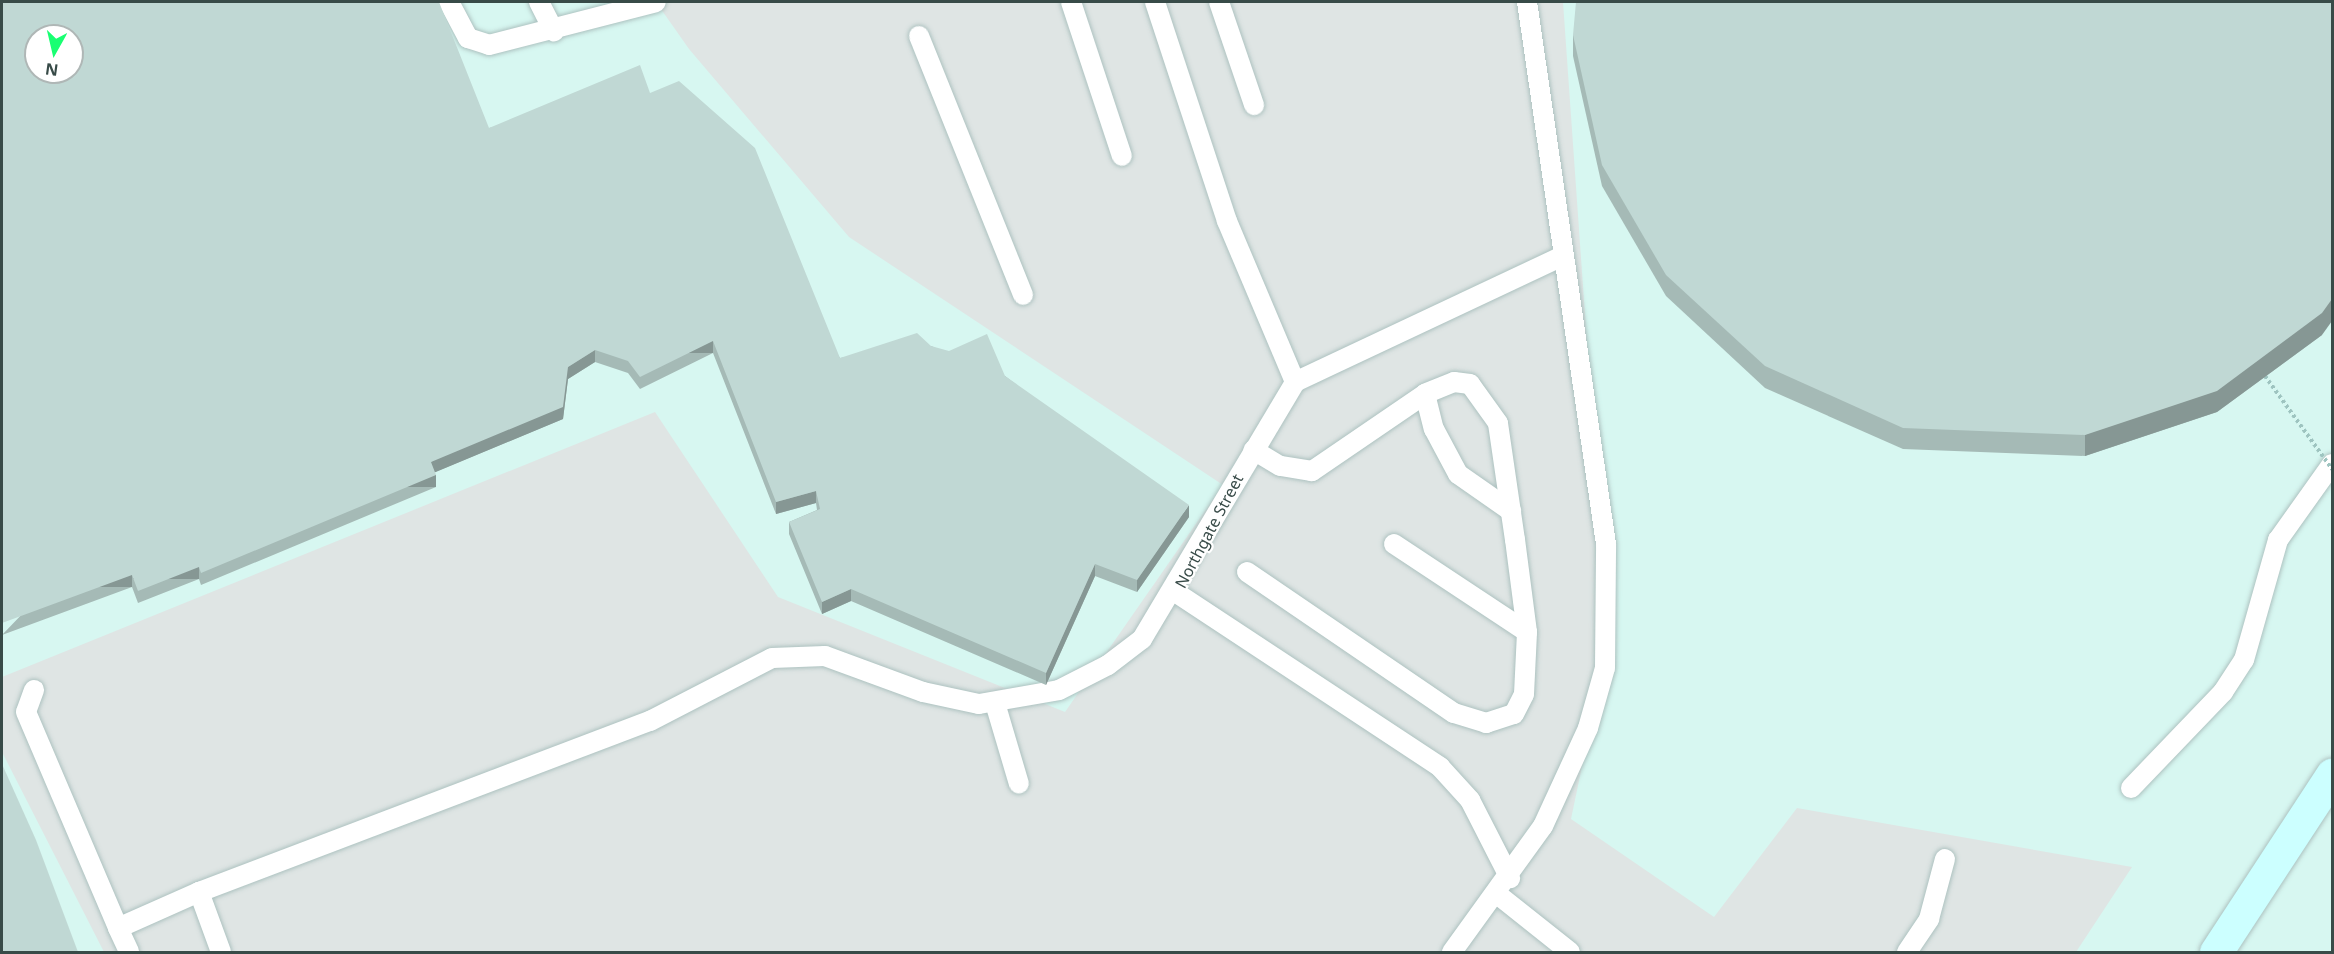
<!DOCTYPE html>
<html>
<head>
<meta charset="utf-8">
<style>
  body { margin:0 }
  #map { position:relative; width:2334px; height:954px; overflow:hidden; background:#ebf6f5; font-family:"Noto Sans",sans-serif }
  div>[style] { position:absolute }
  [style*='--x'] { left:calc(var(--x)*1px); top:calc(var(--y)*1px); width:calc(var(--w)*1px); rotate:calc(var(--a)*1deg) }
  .commercial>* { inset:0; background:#d7f7f1 }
  .parking>* { inset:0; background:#dfe5e4 }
  .roads { filter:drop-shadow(0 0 2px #adc2c0) drop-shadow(0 0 2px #adc2c0) }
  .service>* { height:20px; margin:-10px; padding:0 10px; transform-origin:10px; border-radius:10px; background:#fff }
  .secondary>* { height:33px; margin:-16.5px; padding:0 16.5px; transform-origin:16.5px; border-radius:16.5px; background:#cff }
  .path-bridge>* { height:4px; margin-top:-2px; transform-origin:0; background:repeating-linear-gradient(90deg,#9ec4c0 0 3px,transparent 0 6px) }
  .wall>* { inset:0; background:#a5bab6 }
  .shaded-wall>* { inset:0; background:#869794; transform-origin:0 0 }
  .building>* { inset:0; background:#c0d8d4 }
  span { translate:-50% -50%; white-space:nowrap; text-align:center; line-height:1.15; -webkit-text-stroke:4.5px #fff; paint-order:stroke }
  .street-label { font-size:16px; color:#384b48 }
  .frame { position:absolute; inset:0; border:3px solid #384b48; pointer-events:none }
  .north { position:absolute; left:24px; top:24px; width:60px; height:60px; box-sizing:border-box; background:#fff; border:2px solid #afb7b6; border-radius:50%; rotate:188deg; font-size:16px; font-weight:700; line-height:24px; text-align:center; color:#384b48 }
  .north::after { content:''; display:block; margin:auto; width:21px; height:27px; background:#19ff72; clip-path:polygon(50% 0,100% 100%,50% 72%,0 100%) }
</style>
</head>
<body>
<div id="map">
  <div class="commercial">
    <i style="clip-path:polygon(evenodd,2px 2px,2332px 2px,2332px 952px,2px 952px,2px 2px,36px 36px,72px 36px,72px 72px,36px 72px,36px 36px)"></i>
  </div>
  <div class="parking">
    <i style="clip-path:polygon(656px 2px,1563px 2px,1608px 642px,1571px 819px,1714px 917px,1797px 808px,2132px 867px,2076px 952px,104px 952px,2px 752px,2px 677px,655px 412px,778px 597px,1065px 712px,1223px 485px,849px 237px,689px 49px)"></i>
  </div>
  <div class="roads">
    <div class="service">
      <i style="--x:449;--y:2;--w:41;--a:62.2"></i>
      <i style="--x:468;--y:38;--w:22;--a:18"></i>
      <i style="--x:489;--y:45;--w:172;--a:-14.4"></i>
      <i style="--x:539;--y:2;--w:33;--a:63"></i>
      <i style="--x:1071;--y:2;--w:162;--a:71.7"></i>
      <i style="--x:1219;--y:2;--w:109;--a:71.2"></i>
      <i style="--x:919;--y:36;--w:279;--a:68.1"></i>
      <i style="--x:1295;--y:382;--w:294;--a:-25.2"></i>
      <i style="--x:1425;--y:394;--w:36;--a:76"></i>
      <i style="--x:1434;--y:429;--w:51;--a:61.9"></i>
      <i style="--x:1458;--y:474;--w:65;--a:34.9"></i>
      <i style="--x:1394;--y:544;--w:159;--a:33.5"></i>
      <i style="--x:1247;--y:572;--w:250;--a:34.3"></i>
      <i style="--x:1454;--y:713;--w:34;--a:17"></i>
      <i style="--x:1486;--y:723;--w:29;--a:-18"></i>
      <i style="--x:1514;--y:714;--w:22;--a:-63"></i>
      <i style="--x:1524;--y:694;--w:62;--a:-87.2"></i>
      <i style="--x:1527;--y:632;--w:93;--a:-97.4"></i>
      <i style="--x:1515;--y:540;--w:118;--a:-98.3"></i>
      <i style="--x:1498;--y:423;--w:48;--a:-125.7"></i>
      <i style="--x:1470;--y:384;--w:16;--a:-173"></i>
      <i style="--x:1454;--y:382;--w:31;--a:158"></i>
      <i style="--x:1425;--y:394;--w:137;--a:145.7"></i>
      <i style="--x:1312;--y:471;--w:32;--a:-171"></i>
      <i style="--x:1280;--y:466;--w:31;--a:-149"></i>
      <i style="--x:1175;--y:592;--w:318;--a:33.4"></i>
      <i style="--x:1440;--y:767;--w:45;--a:47.7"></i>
      <i style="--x:1470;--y:800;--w:88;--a:62.9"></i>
      <i style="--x:34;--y:690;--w:23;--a:110"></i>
      <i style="--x:26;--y:712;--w:235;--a:66.9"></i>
      <i style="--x:118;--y:928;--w:89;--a:-24"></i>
      <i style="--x:995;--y:703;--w:84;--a:73.5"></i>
      <i style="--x:2131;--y:788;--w:133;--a:-46.2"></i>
      <i style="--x:2223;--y:692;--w:38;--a:-57"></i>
      <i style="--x:2244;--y:660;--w:125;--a:-74.2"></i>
      <i style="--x:2278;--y:540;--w:93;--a:-54.6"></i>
      <i style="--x:1497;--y:894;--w:93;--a:38.5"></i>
      <i style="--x:118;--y:928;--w:26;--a:65"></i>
      <i style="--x:221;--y:952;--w:64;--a:-110.1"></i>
      <i style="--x:199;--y:892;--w:482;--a:-20.8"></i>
      <i style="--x:650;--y:721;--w:137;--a:-27.3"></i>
      <i style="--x:772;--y:658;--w:53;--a:-2.2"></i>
      <i style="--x:825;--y:656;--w:104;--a:20.2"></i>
      <i style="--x:923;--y:692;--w:57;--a:12.1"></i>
      <i style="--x:979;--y:704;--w:81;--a:-9.9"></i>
      <i style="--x:1059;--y:690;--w:55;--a:-27"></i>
      <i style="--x:1108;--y:665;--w:43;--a:-37.4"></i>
      <i style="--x:1142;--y:639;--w:299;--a:-59.2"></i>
      <i style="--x:1295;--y:382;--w:175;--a:-112.9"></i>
      <i style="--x:1227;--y:221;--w:231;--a:-108.2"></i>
      <i style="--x:1452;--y:952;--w:155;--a:-54.2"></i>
      <i style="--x:1543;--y:826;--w:108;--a:-65.3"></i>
      <i style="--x:1588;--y:728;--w:62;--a:-74.2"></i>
      <i style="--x:1605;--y:668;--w:124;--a:-89.5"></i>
      <i style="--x:1606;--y:544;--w:548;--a:-98.29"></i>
      <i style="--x:1907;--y:952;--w:40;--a:-56"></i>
      <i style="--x:1929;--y:919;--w:62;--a:-75.1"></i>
    </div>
    <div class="secondary">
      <i style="--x:2216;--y:952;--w:212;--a:-56.8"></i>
    </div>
  </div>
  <div class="path-bridge">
    <i style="--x:2265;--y:376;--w:115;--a:54.2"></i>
  </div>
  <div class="wall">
    <i style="clip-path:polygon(1573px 35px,2322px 335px,2217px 412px,2085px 456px,1903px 449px,1765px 388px,1666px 296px,1602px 186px,1573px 56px)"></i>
    <i style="clip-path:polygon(650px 93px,840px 358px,931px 346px,1005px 376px,1189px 517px,1137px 592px,1095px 576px,1046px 685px,851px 601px,822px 614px,789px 534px,789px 522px,817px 510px,816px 503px,776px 514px,713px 353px,640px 389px,628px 373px,595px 362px,568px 379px,563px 419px,435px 472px,436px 487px,201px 585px,199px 579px,138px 603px,132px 587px,2px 635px,489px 128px)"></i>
  </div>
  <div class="shaded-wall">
    <i style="clip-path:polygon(2332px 299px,2332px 321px,2322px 335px,2217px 412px,2085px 456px,2085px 435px)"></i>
    <i style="left:713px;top:341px;width:12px;height:81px;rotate:90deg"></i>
    <i style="clip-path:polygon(595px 350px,595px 362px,568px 379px,563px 419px,431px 474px,431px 462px,568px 367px)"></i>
    <i style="left:436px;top:475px;width:12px;height:255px;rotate:90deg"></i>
    <i style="clip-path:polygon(816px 491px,816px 503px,776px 514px,776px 502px)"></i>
    <i style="clip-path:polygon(1189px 505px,1189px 517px,1137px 592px,1137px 580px)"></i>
    <i style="clip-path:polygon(1095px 564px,1095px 576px,1046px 685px,1046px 673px)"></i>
    <i style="left:199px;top:567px;width:12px;height:66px;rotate:90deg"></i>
    <i style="left:132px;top:575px;width:12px;height:139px;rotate:90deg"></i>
    <i style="clip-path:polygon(851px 589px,851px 601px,822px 614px,822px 602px)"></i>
  </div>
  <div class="building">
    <i style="clip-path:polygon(evenodd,2px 2px,439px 2px,489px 128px,640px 65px,650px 93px,679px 81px,755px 148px,840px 358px,917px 333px,931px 346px,949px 351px,987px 334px,1005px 376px,1189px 505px,1137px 580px,1095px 564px,1046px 673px,851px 589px,822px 602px,789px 522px,820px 509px,816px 491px,776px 502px,713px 341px,640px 377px,628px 361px,595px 350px,568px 367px,563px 407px,431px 462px,436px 475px,201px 573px,199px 567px,138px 591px,132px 575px,2px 623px,2px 2px,36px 36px,72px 36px,72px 72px,36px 72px,36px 36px)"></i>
    <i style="clip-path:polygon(1576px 2px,2332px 2px,2332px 299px,2322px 313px,2217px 391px,2085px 435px,1903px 428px,1765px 366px,1666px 275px,1602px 165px,1573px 35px)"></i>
    <i style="clip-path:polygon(2px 764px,36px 840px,78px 952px,2px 952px)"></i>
  </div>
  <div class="street-label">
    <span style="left:1209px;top:531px;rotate:-62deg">Northgate Street</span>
  </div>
  <div class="frame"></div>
  <div class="north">N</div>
</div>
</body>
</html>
